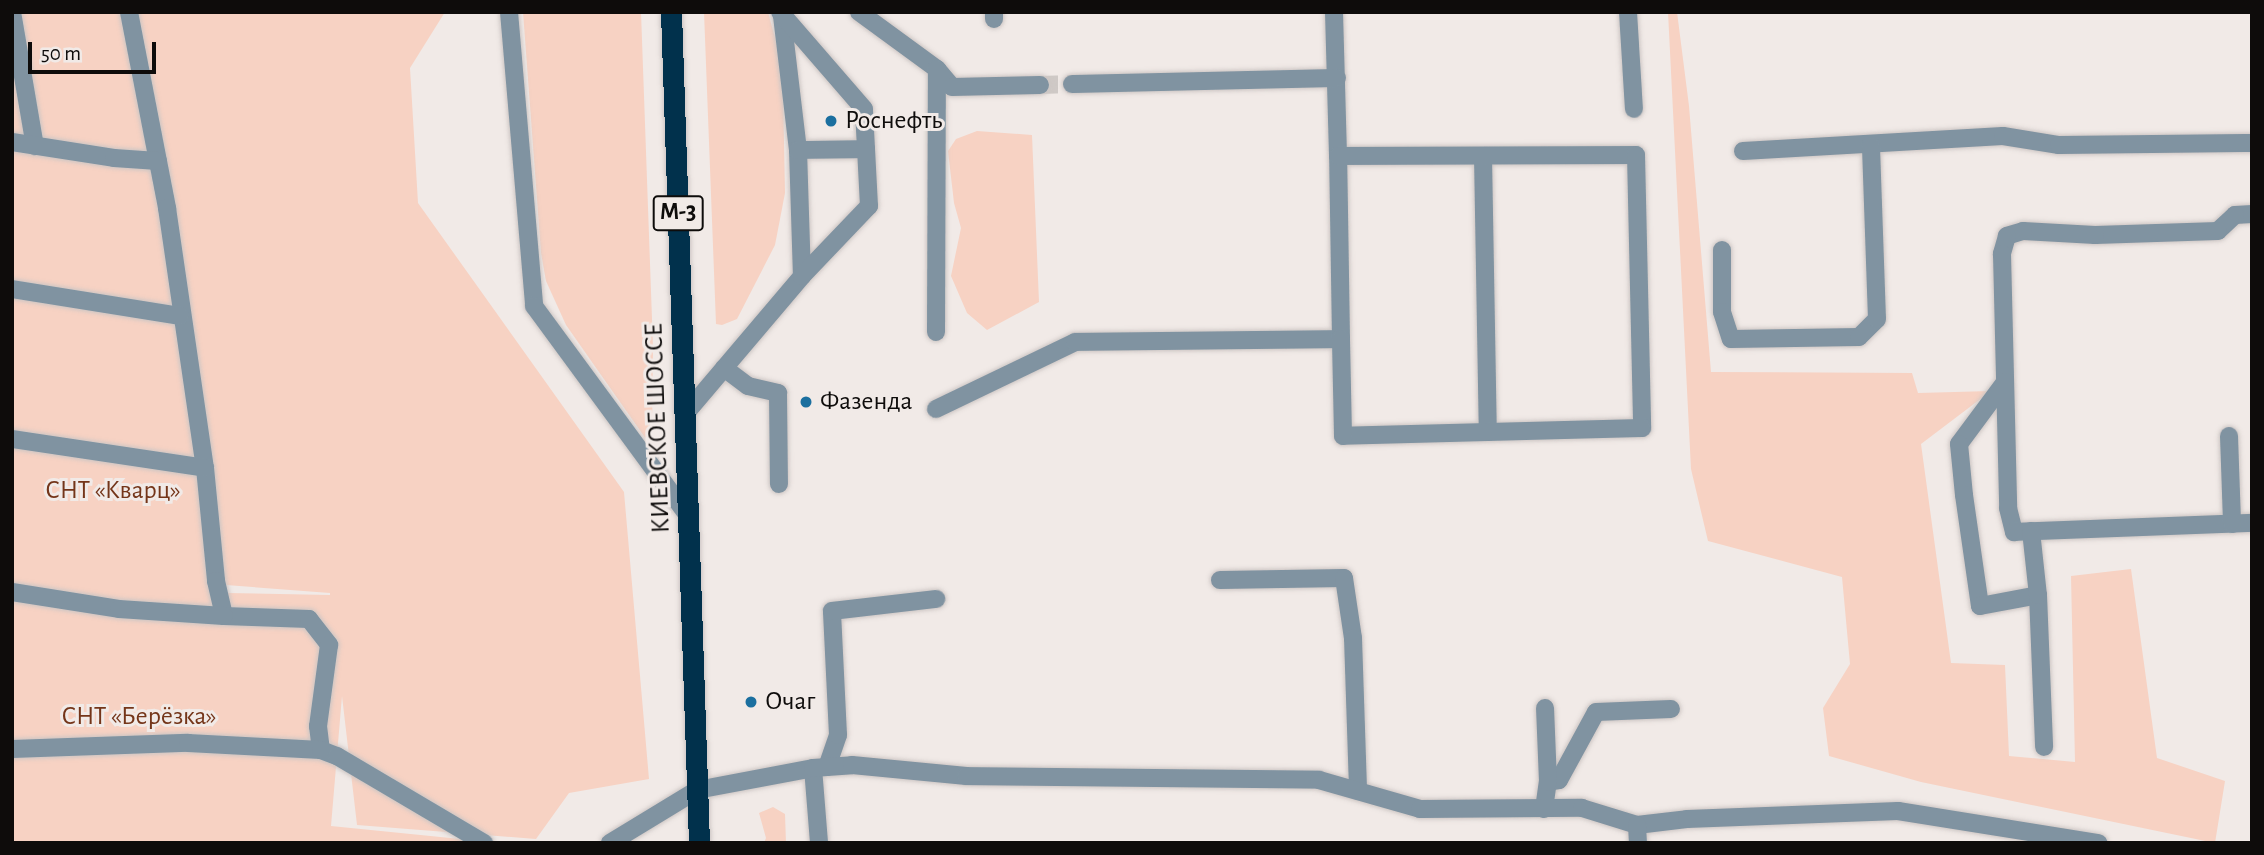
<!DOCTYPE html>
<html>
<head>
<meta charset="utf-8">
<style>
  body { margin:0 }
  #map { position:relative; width:2264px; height:855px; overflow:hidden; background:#f1eae7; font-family:"Alegreya Sans",sans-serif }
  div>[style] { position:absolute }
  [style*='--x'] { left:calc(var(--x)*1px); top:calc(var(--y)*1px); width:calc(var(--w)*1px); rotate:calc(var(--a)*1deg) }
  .green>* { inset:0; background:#f7d2c3 }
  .minor-tunnel>* { height:18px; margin-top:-9px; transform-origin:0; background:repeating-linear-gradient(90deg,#cfc9c6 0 18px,transparent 0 27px) }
  .roads { filter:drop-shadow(0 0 2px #cdc6c4) drop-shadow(0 0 2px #cdc6c4) }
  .minor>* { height:18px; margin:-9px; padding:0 9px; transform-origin:9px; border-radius:9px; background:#8093a1 }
  .highway>* { height:21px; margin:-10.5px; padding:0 10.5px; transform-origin:10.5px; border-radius:10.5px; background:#01314c }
  .dots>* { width:19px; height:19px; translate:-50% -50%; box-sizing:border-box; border:4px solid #f1eae7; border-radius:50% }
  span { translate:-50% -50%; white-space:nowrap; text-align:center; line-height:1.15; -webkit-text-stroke:6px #f1eae7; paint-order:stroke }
  .shield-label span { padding:2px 5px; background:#f1eae7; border:2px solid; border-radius:5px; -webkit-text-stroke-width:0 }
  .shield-label { font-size:24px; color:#0e0c0b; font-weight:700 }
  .poi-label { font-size:26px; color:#0e0c0b }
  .left { translate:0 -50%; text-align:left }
  .street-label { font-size:26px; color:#0e0c0b }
  .park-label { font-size:26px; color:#743519 }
  .frame { position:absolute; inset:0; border:14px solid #0e0c0b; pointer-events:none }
  .scale { position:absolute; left:28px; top:42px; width:128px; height:32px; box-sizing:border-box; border:4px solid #0e0c0b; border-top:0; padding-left:9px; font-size:21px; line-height:24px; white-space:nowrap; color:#0e0c0b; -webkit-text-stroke:5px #f1eae7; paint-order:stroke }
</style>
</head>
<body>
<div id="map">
  <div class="green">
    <i style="clip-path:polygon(evenodd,12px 12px,445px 12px,410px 68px,418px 203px,624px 492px,649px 779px,569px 793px,536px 839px,357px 825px,342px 696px,331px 826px,500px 843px,12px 843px,12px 12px,226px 585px,330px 593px,330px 595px,227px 593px,226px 585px)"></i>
    <i style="clip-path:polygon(523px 12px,641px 12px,653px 347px,652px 438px,648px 442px,566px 325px,546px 281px,541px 253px)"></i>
    <i style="clip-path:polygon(704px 12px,768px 12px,778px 49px,783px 90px,785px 193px,775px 245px,737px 319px,722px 325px,716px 324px)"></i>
    <i style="clip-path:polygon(1668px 12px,1677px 12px,1689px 106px,1711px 372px,1912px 373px,1918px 393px,1991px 391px,1921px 444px,1951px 663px,2005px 665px,2009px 756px,2075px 762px,2071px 576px,2131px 569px,2157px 758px,2225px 781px,2215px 843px,1921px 782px,1829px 756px,1823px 708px,1850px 664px,1842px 577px,1708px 541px,1691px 469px)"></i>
    <i style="clip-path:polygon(977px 131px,1032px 135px,1039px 302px,987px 330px,967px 313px,951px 276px,961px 228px,954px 203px,948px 151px,956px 139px)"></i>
    <i style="clip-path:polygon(773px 807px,785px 814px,786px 843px,764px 843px,766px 838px,759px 813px)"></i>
  </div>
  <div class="minor-tunnel">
    <i style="--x:1040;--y:85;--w:32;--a:-2"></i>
  </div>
  <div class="roads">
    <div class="minor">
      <i style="--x:12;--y:12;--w:136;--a:80.3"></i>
      <i style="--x:129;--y:12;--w:200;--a:79"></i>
      <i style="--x:167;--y:208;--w:263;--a:81.7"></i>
      <i style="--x:205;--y:468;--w:114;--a:84.4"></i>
      <i style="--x:216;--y:581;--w:36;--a:77"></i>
      <i style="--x:224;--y:616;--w:85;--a:2"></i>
      <i style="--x:309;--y:619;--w:33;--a:52"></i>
      <i style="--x:329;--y:645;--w:82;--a:97.7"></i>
      <i style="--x:318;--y:726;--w:24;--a:83"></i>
      <i style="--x:509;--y:12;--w:295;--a:85.1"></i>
      <i style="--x:534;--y:306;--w:262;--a:53.7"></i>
      <i style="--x:859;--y:12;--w:97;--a:36.2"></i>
      <i style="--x:937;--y:69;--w:23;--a:50"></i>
      <i style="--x:952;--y:87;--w:88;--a:-1.3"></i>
      <i style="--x:994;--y:12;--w:7;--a:90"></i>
      <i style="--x:1334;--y:12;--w:144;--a:88.4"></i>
      <i style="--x:1628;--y:12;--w:97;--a:86.5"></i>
      <i style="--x:782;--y:16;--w:135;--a:83.2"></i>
      <i style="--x:798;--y:150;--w:126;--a:88.2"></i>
      <i style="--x:1072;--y:84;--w:265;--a:-1.3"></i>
      <i style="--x:12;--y:142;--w:103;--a:8.9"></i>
      <i style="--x:114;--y:158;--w:44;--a:3.9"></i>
      <i style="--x:798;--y:150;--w:68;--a:-0.8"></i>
      <i style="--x:1743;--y:151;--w:260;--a:-3.3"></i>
      <i style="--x:2003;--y:136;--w:57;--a:9.1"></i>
      <i style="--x:2059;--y:145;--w:193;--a:-0.6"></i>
      <i style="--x:1483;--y:156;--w:276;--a:89"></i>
      <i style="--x:2252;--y:214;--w:17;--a:177"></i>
      <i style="--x:2235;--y:215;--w:23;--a:137"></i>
      <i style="--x:2218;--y:231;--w:123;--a:178.1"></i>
      <i style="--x:2095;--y:235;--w:72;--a:-176.8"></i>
      <i style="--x:2023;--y:231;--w:17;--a:163"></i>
      <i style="--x:2007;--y:236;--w:19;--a:106"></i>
      <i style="--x:2002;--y:254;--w:254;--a:88.6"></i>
      <i style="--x:2008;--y:508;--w:25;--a:76"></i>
      <i style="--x:2014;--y:532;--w:238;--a:-2.2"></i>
      <i style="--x:1722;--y:250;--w:62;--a:90"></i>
      <i style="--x:1722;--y:312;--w:28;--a:72"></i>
      <i style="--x:1731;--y:339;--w:128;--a:-0.9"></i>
      <i style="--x:1859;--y:337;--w:25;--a:-45"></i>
      <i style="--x:1877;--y:319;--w:173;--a:-92"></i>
      <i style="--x:12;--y:289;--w:170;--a:9.1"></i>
      <i style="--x:936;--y:332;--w:263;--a:-89.8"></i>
      <i style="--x:724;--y:368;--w:30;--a:37"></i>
      <i style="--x:748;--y:386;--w:31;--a:13"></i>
      <i style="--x:778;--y:393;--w:91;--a:89.4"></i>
      <i style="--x:2005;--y:382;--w:77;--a:126.6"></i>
      <i style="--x:1959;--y:444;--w:51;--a:84.4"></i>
      <i style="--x:1964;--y:495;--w:112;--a:81.8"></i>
      <i style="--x:1980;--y:606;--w:59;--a:-10.7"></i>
      <i style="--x:2038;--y:595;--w:152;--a:87.7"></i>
      <i style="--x:936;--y:409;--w:154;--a:-25.7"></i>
      <i style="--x:1075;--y:342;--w:266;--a:-0.6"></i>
      <i style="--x:1341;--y:339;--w:183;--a:-90.9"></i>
      <i style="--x:1338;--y:156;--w:298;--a:-0.2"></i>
      <i style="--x:1636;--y:155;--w:273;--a:88.7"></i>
      <i style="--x:1642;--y:428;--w:299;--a:178.5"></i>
      <i style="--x:1343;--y:436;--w:97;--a:-91.2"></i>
      <i style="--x:686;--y:413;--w:180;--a:-49.7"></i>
      <i style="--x:802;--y:276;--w:97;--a:-46.3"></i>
      <i style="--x:869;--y:206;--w:97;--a:-93"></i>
      <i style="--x:864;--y:109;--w:128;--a:-130.9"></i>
      <i style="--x:2229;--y:436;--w:88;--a:88"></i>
      <i style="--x:12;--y:439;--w:195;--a:8.5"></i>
      <i style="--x:2031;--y:531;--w:64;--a:83.8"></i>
      <i style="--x:1220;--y:580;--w:124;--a:-0.9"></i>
      <i style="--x:1344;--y:578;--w:61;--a:81.5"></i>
      <i style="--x:1353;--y:638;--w:153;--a:88.1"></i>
      <i style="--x:12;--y:592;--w:108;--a:9"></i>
      <i style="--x:119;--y:609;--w:105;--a:3.8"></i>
      <i style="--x:12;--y:749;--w:176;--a:-2"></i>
      <i style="--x:188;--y:743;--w:133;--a:3"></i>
      <i style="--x:321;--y:750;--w:17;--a:21"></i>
      <i style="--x:337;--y:756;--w:171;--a:30.6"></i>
      <i style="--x:827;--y:767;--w:34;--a:-71"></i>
      <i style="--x:838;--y:735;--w:124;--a:-92.8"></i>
      <i style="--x:832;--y:611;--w:105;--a:-6.6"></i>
      <i style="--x:813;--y:768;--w:75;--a:85.4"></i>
      <i style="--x:1548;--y:782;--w:11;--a:-10"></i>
      <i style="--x:1559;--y:780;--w:77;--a:-61.4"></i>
      <i style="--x:1596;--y:712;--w:75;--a:-2.3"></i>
      <i style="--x:1544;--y:809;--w:27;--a:-82"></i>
      <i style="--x:1548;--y:782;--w:74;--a:-92.3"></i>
      <i style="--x:1637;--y:825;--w:50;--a:-6.8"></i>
      <i style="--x:1687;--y:819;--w:211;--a:-2.2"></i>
      <i style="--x:1898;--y:811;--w:203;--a:9.1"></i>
      <i style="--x:610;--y:843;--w:102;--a:-31.3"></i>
      <i style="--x:697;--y:790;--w:118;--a:-10.7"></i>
      <i style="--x:813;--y:768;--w:39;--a:-4"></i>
      <i style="--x:852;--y:765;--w:115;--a:5.5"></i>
      <i style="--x:966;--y:776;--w:353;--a:0.6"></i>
      <i style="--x:1319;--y:780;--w:105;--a:16"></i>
      <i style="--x:1420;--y:809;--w:162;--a:-0.4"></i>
      <i style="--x:1582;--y:808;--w:58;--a:17.2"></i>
      <i style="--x:1637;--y:825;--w:18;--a:87"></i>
    </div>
    <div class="highway">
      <i style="--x:671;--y:12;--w:831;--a:88.07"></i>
    </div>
  </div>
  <div class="dots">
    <i style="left:831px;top:121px;background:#1b6f9f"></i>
    <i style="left:806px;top:402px;background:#1b6f9f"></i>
    <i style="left:751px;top:702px;background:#1b6f9f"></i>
  </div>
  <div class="shield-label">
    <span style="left:678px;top:213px">М-3</span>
  </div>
  <div class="poi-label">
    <span class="left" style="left:845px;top:121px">Роснефть</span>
    <span class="left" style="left:820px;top:402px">Фазенда</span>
    <span class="left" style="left:765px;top:702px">Очаг</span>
  </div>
  <div class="street-label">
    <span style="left:658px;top:428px;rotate:-92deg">КИЕВСКОЕ ШОССЕ</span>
  </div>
  <div class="park-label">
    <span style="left:113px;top:491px">СНТ «Кварц»</span>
    <span style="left:139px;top:717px">СНТ «Берёзка»</span>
  </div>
  <div class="frame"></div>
  <div class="scale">50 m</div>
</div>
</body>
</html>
